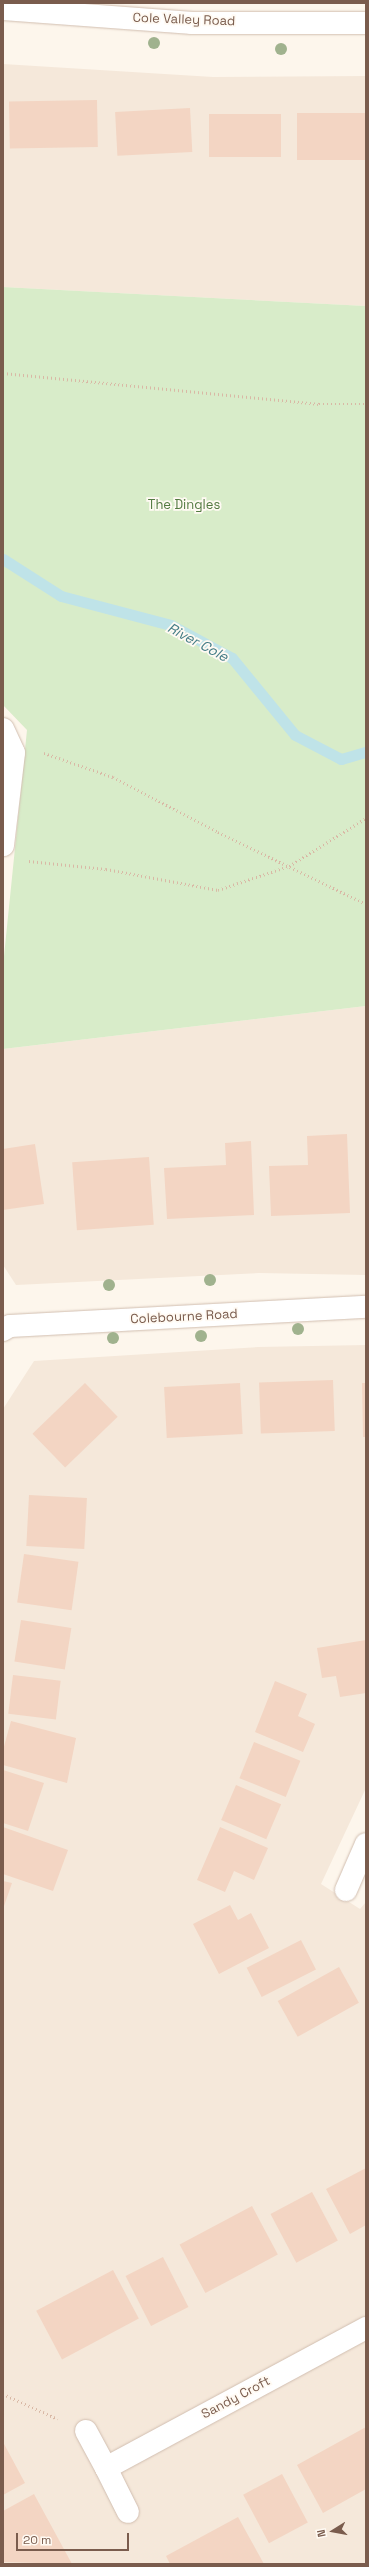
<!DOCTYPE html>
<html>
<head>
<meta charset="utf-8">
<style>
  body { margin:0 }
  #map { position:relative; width:369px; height:2567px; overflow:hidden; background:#fdf6ec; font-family:"Space Grotesk",sans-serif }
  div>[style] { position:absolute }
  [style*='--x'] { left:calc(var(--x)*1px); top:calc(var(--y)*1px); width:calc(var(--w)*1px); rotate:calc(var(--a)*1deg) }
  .residential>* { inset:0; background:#f5e8da }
  .green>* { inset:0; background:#d8ecc9 }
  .stream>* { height:11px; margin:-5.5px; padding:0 5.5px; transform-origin:5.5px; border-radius:5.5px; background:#bfe3e8 }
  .building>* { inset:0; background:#f3d5c3; transform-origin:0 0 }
  .path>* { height:2.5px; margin-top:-1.25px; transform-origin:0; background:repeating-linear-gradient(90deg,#d9b8a5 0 1px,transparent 0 4px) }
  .roads { filter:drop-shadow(0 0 1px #d1beb0) drop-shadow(0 0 1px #d1beb0) }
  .minor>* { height:22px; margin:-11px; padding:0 11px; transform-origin:11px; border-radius:11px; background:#fff }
  .trees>* { width:12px; height:12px; margin:-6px; border-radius:50%; background:#a0b28e }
  span { translate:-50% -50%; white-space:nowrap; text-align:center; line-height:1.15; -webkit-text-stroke:3.5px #fffaf3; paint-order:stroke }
  .street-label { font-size:13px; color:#7a5c4d }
  .park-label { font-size:13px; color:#537a41 }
  .water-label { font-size:14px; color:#437c86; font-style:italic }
  .frame { position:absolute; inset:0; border:4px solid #7a5c4d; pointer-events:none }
  .north { position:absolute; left:313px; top:2511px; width:40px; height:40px; -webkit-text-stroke:3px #fffaf3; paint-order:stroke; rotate:259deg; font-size:11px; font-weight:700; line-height:16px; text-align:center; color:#7a5c4d }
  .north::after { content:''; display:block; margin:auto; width:14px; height:18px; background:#7a5c4d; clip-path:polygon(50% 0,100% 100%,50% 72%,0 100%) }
  .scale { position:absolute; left:16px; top:2533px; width:113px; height:18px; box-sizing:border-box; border:2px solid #7a5c4d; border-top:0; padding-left:5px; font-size:12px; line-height:14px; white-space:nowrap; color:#7a5c4d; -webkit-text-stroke:3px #fffaf3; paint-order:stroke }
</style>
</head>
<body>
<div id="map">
  <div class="residential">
    <i style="clip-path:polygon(3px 64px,213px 77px,366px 76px,366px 306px,3px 287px)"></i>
    <i style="clip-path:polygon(366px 1006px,366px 1275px,259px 1273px,16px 1285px,3px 1265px,3px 1049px)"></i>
    <i style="clip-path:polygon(366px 1345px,366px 1788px,321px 1884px,360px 1909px,366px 1902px,366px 2564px,3px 2564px,3px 1409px,34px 1361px,258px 1347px)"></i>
  </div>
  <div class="green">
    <i style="clip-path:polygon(3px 287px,366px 306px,366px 1006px,3px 1049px,3px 966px,27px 730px,3px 705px)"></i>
  </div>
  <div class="stream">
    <i style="--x:3;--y:559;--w:69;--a:32.5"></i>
    <i style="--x:61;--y:596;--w:114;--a:14.8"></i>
    <i style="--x:171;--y:625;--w:69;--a:28.4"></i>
    <i style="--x:232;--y:658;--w:99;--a:50.7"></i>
    <i style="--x:295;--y:735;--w:52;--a:27.6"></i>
    <i style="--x:341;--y:759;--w:26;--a:-16"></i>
  </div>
  <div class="building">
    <i style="left:97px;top:100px;width:47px;height:88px;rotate:89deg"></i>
    <i style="left:190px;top:108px;width:44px;height:75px;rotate:87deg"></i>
    <i style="left:297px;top:113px;width:69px;height:47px"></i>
    <i style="left:209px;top:114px;width:72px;height:43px"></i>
    <i style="clip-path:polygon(347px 1134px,350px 1213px,271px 1216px,269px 1166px,308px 1165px,307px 1136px)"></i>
    <i style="clip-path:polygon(251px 1141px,254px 1215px,167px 1219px,164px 1168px,226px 1165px,225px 1143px)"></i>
    <i style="clip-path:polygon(35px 1144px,44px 1204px,3px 1210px,3px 1149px)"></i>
    <i style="left:149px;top:1157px;width:68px;height:77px;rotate:86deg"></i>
    <i style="left:333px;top:1380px;width:51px;height:74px;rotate:88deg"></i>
    <i style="left:85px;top:1383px;width:47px;height:73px;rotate:46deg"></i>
    <i style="left:240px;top:1383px;width:51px;height:76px;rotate:87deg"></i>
    <i style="clip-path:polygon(362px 1383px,366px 1383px,366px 1437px,363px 1437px)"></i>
    <i style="left:29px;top:1495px;width:58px;height:51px;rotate:3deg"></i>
    <i style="left:24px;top:1554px;width:55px;height:49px;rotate:8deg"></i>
    <i style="left:21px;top:1620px;width:51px;height:42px;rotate:9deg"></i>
    <i style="clip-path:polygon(366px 1640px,366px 1693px,340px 1697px,336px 1676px,322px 1678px,317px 1648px)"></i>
    <i style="left:13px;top:1675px;width:48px;height:39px;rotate:7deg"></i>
    <i style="clip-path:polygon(275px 1681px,307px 1694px,298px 1716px,315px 1724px,303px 1752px,255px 1732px)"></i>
    <i style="clip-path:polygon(11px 1721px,76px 1738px,67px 1783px,3px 1765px,3px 1750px)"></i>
    <i style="left:254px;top:1742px;width:50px;height:39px;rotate:22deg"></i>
    <i style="clip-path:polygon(3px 1770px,44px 1783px,28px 1831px,3px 1823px)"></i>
    <i style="left:236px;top:1785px;width:49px;height:38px;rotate:23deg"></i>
    <i style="clip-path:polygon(3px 1827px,68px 1850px,53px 1891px,3px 1874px)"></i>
    <i style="clip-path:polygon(220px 1827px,268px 1848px,254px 1880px,234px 1871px,225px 1892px,197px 1880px)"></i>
    <i style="clip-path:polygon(3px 1881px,12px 1883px,3px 1909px)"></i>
    <i style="clip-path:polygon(230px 1905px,238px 1920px,251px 1913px,269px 1948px,219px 1974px,193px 1924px)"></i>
    <i style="left:301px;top:1940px;width:33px;height:61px;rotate:63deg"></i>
    <i style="left:339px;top:1967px;width:41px;height:70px;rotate:61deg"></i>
    <i style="clip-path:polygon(366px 2168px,366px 2225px,350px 2234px,326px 2189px)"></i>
    <i style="left:312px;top:2192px;width:55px;height:47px;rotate:62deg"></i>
    <i style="left:252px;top:2206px;width:55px;height:82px;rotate:62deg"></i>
    <i style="left:163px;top:2257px;width:56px;height:42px;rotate:63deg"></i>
    <i style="left:113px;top:2270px;width:55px;height:87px;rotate:62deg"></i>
    <i style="clip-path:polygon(366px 2427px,366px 2489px,323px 2513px,297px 2465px)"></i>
    <i style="clip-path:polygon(3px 2442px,25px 2483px,3px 2495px)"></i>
    <i style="left:282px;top:2474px;width:55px;height:44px;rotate:62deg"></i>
    <i style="clip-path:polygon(34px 2494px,72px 2564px,3px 2562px,3px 2511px)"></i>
    <i style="clip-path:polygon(238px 2517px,264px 2564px,170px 2564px,166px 2556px)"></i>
  </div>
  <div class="path">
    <i style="--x:3;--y:373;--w:318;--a:5.6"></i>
    <i style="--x:319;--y:404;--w:47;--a:0"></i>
    <i style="--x:44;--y:753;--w:73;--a:19.2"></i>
    <i style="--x:113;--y:777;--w:119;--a:27.6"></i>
    <i style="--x:218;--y:832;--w:165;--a:25.9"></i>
    <i style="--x:29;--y:861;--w:77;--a:5.9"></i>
    <i style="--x:106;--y:869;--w:114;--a:10.6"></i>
    <i style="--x:218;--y:890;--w:75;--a:-18.7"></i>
    <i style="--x:289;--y:866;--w:91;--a:-31.9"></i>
    <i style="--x:3;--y:2394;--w:60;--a:24.4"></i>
  </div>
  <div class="roads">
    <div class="minor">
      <i style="--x:3;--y:9;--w:190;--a:4.2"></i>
      <i style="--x:192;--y:23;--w:174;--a:0"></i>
      <i style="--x:3;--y:729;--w:26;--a:65"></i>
      <i style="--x:14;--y:753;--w:93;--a:96.8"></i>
      <i style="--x:3;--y:1330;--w:8;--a:-30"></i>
      <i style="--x:10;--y:1326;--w:357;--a:-3.1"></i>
      <i style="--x:346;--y:1890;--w:50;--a:-66.5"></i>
      <i style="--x:86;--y:2431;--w:42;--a:61.6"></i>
      <i style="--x:106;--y:2468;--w:295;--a:-28.3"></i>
      <i style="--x:106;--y:2468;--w:49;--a:63.4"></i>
    </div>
  </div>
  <div class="trees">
    <i style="left:154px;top:43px"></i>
    <i style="left:281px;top:49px"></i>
    <i style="left:210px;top:1280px"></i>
    <i style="left:109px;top:1285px"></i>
    <i style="left:298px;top:1329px"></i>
    <i style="left:201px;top:1336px"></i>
    <i style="left:113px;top:1338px"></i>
  </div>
  <div class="street-label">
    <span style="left:184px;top:20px;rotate:2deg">Cole Valley Road</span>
    <span style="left:184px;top:1317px;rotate:-3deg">Colebourne Road</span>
    <span style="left:236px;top:2398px;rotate:-28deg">Sandy Croft</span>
  </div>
  <div class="park-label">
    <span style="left:184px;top:505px">The Dingles</span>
  </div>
  <div class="water-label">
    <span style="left:198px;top:642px;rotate:28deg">River Cole</span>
  </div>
  <div class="frame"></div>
  <div class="north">N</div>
  <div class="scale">20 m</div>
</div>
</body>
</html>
